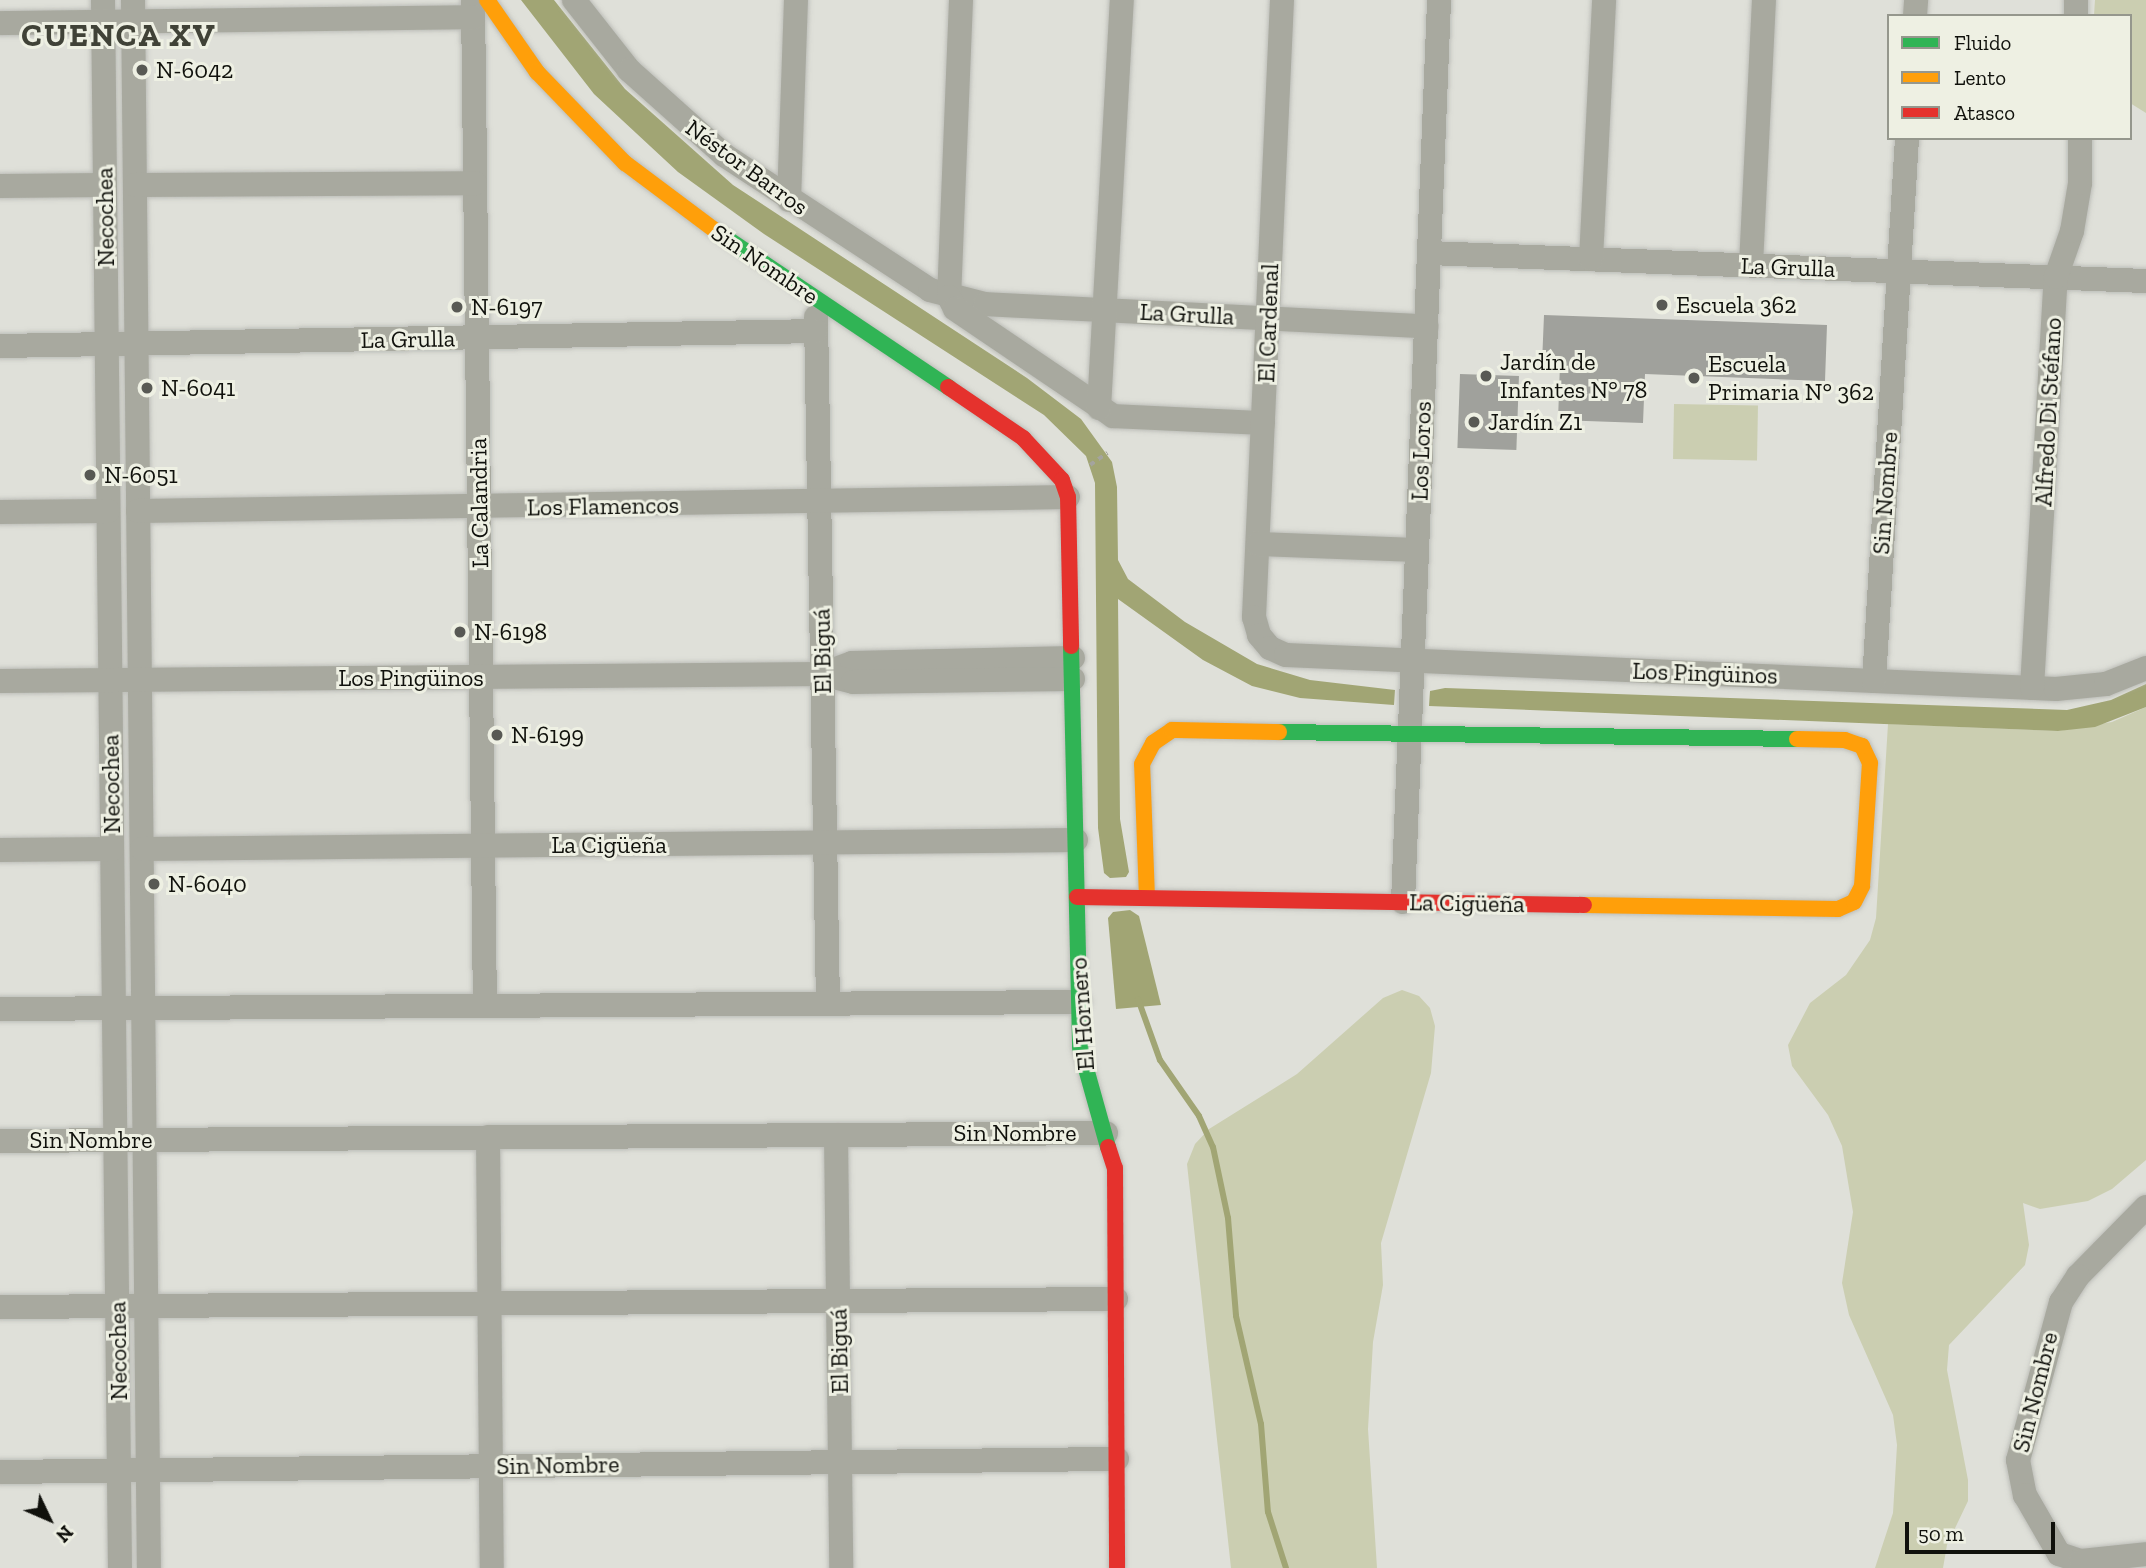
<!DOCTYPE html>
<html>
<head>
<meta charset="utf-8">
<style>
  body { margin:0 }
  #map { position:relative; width:2146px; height:1568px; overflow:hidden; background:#dfe0d9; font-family:"Zilla Slab",serif }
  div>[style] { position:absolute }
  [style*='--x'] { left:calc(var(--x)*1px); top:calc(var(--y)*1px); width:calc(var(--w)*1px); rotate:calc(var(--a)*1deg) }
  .green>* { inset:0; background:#cbceb1; transform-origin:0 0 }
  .water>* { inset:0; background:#a1a574 }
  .stream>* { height:6px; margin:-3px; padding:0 3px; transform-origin:3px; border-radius:3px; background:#a1a574 }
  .building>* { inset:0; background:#a0a19c; transform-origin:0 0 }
  .path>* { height:3.5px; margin-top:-1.75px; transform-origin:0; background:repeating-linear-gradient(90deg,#a4a49e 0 5px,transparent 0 10px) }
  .roads { filter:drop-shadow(0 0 2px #bdbeb9) drop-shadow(0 0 2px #bdbeb9) }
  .street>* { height:24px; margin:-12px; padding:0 12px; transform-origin:12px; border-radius:12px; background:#a8a99f }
  .fast>* { height:16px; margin:-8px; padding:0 8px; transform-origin:8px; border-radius:8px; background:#30b455 }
  .slow>* { height:16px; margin:-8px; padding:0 8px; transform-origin:8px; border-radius:8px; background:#ff9f0a }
  .jam>* { height:16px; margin:-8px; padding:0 8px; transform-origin:8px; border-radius:8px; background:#e5322d }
  .dots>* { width:19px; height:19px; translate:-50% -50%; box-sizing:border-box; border:4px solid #eef0e3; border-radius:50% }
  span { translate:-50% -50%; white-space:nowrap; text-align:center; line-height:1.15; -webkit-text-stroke:6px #eef0e3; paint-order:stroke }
  .poi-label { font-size:24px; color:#10110c }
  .left { translate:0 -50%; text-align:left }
  .street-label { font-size:24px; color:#10110c }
  .district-label { font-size:32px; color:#404237; font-weight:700; letter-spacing:2px }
  .legend { position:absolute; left:1887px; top:14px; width:245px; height:126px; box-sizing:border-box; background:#eef0e3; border:2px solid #95978d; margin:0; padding:9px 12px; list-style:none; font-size:21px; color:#10110c }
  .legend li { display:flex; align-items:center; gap:14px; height:35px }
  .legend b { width:35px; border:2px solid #95978d }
  .north { position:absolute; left:14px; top:1484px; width:70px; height:70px; -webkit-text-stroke:5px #eef0e3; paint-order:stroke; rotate:134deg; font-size:19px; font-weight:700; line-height:28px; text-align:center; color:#10110c }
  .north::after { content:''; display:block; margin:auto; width:24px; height:32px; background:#10110c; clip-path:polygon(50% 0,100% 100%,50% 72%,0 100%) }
  .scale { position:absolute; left:1905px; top:1522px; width:150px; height:32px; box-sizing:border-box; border:4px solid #10110c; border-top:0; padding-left:9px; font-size:21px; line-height:24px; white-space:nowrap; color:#10110c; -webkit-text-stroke:5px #eef0e3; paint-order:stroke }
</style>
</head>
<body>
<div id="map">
  <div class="green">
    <i style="clip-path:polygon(2095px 0,2146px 0,2146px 113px,2130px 103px,2130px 16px,2094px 16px)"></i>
    <i style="left:1674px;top:404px;width:84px;height:55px;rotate:1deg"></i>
    <i style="clip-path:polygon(2146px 707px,2146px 1160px,2112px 1189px,2088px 1201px,2040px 1209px,2023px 1203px,2029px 1245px,2025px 1265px,1949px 1345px,1947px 1370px,1968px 1480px,1968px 1501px,1947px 1545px,1943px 1568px,1875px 1568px,1893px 1513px,1897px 1445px,1893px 1415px,1849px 1315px,1842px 1283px,1853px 1212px,1842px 1146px,1828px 1115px,1792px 1066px,1788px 1045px,1810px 1003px,1846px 975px,1870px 940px,1876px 918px,1888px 724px,2058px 731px,2112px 722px)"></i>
    <i style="clip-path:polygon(1402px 990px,1419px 996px,1430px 1008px,1435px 1026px,1431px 1073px,1381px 1243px,1383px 1285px,1373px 1342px,1368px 1429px,1377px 1568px,1231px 1568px,1187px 1164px,1195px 1144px,1209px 1129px,1297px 1074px,1383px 998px)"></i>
  </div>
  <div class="water">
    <i style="clip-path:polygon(521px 0,554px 0,625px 89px,733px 185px,1027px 378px,1081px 419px,1112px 462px,1117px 487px,1118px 560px,1128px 579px,1185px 622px,1257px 664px,1310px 680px,1395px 690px,1394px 705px,1300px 698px,1252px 686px,1203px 660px,1118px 599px,1120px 819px,1129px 872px,1126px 877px,1110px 878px,1104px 873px,1098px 828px,1095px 483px,1086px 456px,1044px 415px,764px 234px,678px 172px,594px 94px)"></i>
    <i style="clip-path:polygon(2146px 684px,2146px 707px,2095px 727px,2058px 731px,1429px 706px,1430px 691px,1445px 688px,2067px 710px,2111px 700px)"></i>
    <i style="clip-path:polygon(1130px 910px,1139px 916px,1161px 1005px,1116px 1009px,1108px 918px,1113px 912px)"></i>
  </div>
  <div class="stream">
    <i style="--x:1138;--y:999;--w:65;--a:70.2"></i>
    <i style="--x:1160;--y:1060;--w:68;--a:55.1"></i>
    <i style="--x:1199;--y:1116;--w:34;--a:66"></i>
    <i style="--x:1213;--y:1147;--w:73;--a:78.1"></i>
    <i style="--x:1228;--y:1218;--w:98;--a:85.3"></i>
    <i style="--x:1236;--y:1316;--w:111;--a:77"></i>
    <i style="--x:1261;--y:1424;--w:88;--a:85.5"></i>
    <i style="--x:1268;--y:1512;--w:59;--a:72.2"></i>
  </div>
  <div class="building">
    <i style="clip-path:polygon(1544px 315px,1827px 325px,1825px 381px,1645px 374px,1643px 423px,1558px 420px,1560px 364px,1542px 363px)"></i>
    <i style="left:1460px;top:374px;width:59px;height:74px;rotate:2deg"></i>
  </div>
  <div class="path">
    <i style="--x:1090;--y:465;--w:21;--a:-35"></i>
  </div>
  <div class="roads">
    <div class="street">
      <i style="--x:103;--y:0;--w:1568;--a:89.38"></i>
      <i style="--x:133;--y:0;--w:1568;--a:89.42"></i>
      <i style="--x:473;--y:0;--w:1006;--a:89.32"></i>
      <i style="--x:574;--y:0;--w:89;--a:51.8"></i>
      <i style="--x:629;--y:70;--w:127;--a:41.8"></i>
      <i style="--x:724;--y:155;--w:246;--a:33.2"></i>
      <i style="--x:930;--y:290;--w:57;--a:14.3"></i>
      <i style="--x:985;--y:304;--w:442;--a:2.9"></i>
      <i style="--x:961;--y:0;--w:297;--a:92.3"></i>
      <i style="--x:949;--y:297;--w:13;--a:63"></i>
      <i style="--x:955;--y:309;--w:191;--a:34.1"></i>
      <i style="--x:1113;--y:416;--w:150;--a:2.7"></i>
      <i style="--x:1282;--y:0;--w:618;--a:92.6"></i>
      <i style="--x:1254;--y:617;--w:19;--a:74"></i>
      <i style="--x:1259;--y:635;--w:17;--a:50"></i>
      <i style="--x:1270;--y:648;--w:17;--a:24"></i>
      <i style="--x:1286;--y:655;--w:771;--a:2.53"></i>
      <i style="--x:2056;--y:689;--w:50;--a:-5.7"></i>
      <i style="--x:2106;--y:684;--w:43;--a:-21.8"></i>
      <i style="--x:1915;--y:16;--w:16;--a:-86"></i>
      <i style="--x:2076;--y:16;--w:16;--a:-90"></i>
      <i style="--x:0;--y:23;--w:473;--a:-0.7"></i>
      <i style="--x:135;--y:185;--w:340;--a:-0.3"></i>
      <i style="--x:0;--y:186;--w:105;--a:-0.5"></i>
      <i style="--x:789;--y:200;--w:200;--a:-88"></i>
      <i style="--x:1429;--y:253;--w:718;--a:2.24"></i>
      <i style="--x:1591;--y:259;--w:259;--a:-87.1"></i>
      <i style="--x:1751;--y:265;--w:265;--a:-87.2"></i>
      <i style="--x:816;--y:317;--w:687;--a:89"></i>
      <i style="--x:0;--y:346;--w:816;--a:-1.05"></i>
      <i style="--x:1099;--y:408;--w:409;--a:-86.8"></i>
      <i style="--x:138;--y:511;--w:930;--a:-0.86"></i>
      <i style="--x:0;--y:512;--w:108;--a:-0.5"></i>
      <i style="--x:1258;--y:544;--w:159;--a:2.2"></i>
      <i style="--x:822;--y:674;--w:32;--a:-20"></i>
      <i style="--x:852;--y:663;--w:221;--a:-1.3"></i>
      <i style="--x:0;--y:681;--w:822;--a:-0.49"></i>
      <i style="--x:822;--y:674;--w:32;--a:14"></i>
      <i style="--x:853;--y:682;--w:220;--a:-0.8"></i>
      <i style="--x:1874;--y:681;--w:544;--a:-86.52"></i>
      <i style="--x:2032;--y:688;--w:412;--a:-86.7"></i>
      <i style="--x:2056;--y:277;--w:49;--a:-70.8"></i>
      <i style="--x:2072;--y:231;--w:49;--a:-80.5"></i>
      <i style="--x:2080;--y:183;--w:45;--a:-90"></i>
      <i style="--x:142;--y:849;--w:934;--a:-0.55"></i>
      <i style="--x:0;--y:850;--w:112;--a:-0.5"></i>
      <i style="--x:1403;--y:902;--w:903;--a:-87.71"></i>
      <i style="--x:0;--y:1009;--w:1079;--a:-0.37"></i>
      <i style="--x:836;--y:1135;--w:433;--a:89.3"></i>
      <i style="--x:488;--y:1137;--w:431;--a:89.5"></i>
      <i style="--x:0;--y:1141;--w:1106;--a:-0.41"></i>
      <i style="--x:2146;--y:1207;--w:97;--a:134.6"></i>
      <i style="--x:2078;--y:1276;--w:31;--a:123"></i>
      <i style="--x:2061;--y:1302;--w:164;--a:105.2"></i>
      <i style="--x:2018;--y:1460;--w:36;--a:79"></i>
      <i style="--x:2025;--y:1495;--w:68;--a:60"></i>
      <i style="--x:2059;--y:1554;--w:23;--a:18"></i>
      <i style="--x:2081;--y:1561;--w:65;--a:-6.1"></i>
      <i style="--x:0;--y:1307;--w:1116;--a:-0.41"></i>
      <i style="--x:0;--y:1472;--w:1117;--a:-0.67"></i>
    </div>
    <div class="fast">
      <i style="--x:716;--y:231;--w:280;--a:33.9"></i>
      <i style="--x:1071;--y:646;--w:401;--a:88.7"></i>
      <i style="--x:1080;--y:1047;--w:104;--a:74.4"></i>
      <i style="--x:1279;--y:732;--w:518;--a:0.77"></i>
    </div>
    <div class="slow">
      <i style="--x:487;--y:0;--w:88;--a:55.2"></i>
      <i style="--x:537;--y:72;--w:127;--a:46"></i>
      <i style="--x:625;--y:163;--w:114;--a:36.8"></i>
      <i style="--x:1147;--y:898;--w:134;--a:-92.1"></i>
      <i style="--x:1142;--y:764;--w:24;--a:-62"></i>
      <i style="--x:1153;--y:743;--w:23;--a:-34"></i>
      <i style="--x:1172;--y:730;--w:107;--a:1.1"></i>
      <i style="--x:1584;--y:905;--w:254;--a:0.9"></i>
      <i style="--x:1838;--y:909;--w:17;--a:-24"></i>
      <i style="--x:1854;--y:902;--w:18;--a:-63"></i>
      <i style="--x:1862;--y:886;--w:123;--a:-86.3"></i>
      <i style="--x:1870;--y:763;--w:19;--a:-115"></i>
      <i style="--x:1862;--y:746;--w:18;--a:-161"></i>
      <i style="--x:1845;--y:740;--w:48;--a:-178.8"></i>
    </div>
    <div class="jam">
      <i style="--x:948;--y:387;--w:91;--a:34.2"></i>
      <i style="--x:1023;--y:438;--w:57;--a:47.1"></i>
      <i style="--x:1062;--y:480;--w:18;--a:71"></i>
      <i style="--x:1068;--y:497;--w:149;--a:88.8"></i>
      <i style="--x:1077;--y:897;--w:507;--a:0.9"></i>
      <i style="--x:1108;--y:1147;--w:22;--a:72"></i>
      <i style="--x:1115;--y:1168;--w:400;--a:89.7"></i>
    </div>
  </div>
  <div class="dots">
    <i style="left:142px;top:70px;background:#585954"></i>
    <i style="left:1662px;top:305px;background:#585954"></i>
    <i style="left:457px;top:307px;background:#585954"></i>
    <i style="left:1486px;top:376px;background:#585954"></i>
    <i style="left:1694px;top:378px;background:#585954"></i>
    <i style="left:147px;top:388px;background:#585954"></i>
    <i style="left:1474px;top:422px;background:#585954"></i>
    <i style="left:90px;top:475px;background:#585954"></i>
    <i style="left:460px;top:632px;background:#585954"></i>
    <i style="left:497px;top:735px;background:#585954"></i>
    <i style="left:154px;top:884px;background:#585954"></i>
  </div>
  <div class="poi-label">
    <span class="left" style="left:156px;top:70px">N-6042</span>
    <span class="left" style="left:1676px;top:305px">Escuela 362</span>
    <span class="left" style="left:471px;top:307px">N-6197</span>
    <span class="left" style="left:1500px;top:376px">Jardín de<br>Infantes N° 78</span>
    <span class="left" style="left:1708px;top:378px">Escuela<br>Primaria N° 362</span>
    <span class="left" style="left:161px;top:388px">N-6041</span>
    <span class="left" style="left:1488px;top:422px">Jardín Z1</span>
    <span class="left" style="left:104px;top:475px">N-6051</span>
    <span class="left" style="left:474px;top:632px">N-6198</span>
    <span class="left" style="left:511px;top:735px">N-6199</span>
    <span class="left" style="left:168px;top:884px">N-6040</span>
  </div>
  <div class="street-label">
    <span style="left:747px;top:167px;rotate:36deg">Néstor Barros</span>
    <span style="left:105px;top:217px;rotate:-91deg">Necochea</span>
    <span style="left:765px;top:264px;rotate:34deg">Sin Nombre</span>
    <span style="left:1788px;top:267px;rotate:2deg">La Grulla</span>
    <span style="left:1187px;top:314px;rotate:3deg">La Grulla</span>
    <span style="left:1268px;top:323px;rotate:-88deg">El Cardenal</span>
    <span style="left:408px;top:339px;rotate:-1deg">La Grulla</span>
    <span style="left:2048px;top:412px;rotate:-87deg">Alfredo Di Stéfano</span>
    <span style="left:1421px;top:451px;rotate:-88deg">Los Loros</span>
    <span style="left:1885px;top:493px;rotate:-86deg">Sin Nombre</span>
    <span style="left:479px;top:503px;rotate:-91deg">La Calandria</span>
    <span style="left:603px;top:506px;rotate:-1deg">Los Flamencos</span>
    <span style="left:822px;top:651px;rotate:-91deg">El Biguá</span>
    <span style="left:1705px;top:673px;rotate:2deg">Los Pingüinos</span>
    <span style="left:411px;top:678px">Los Pingüinos</span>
    <span style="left:111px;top:784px;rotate:-91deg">Necochea</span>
    <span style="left:609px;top:845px">La Cigüeña</span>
    <span style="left:1467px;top:903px;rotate:1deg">La Cigüeña</span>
    <span style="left:1082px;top:1014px;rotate:-94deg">El Hornero</span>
    <span style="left:1015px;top:1133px">Sin Nombre</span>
    <span style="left:91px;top:1140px">Sin Nombre</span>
    <span style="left:118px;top:1351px;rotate:-91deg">Necochea</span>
    <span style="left:839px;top:1351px;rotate:-91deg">El Biguá</span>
    <span style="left:2035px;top:1392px;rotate:-76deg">Sin Nombre</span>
    <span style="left:558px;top:1465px;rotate:-1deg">Sin Nombre</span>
  </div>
  <div class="district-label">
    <span style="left:119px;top:35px">CUENCA XV</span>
  </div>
  <ul class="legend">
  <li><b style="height:9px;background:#30b455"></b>Fluido</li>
  <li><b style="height:9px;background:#ff9f0a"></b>Lento</li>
  <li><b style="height:9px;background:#e5322d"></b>Atasco</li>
  </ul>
  <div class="north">N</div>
  <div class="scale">50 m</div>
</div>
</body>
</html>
